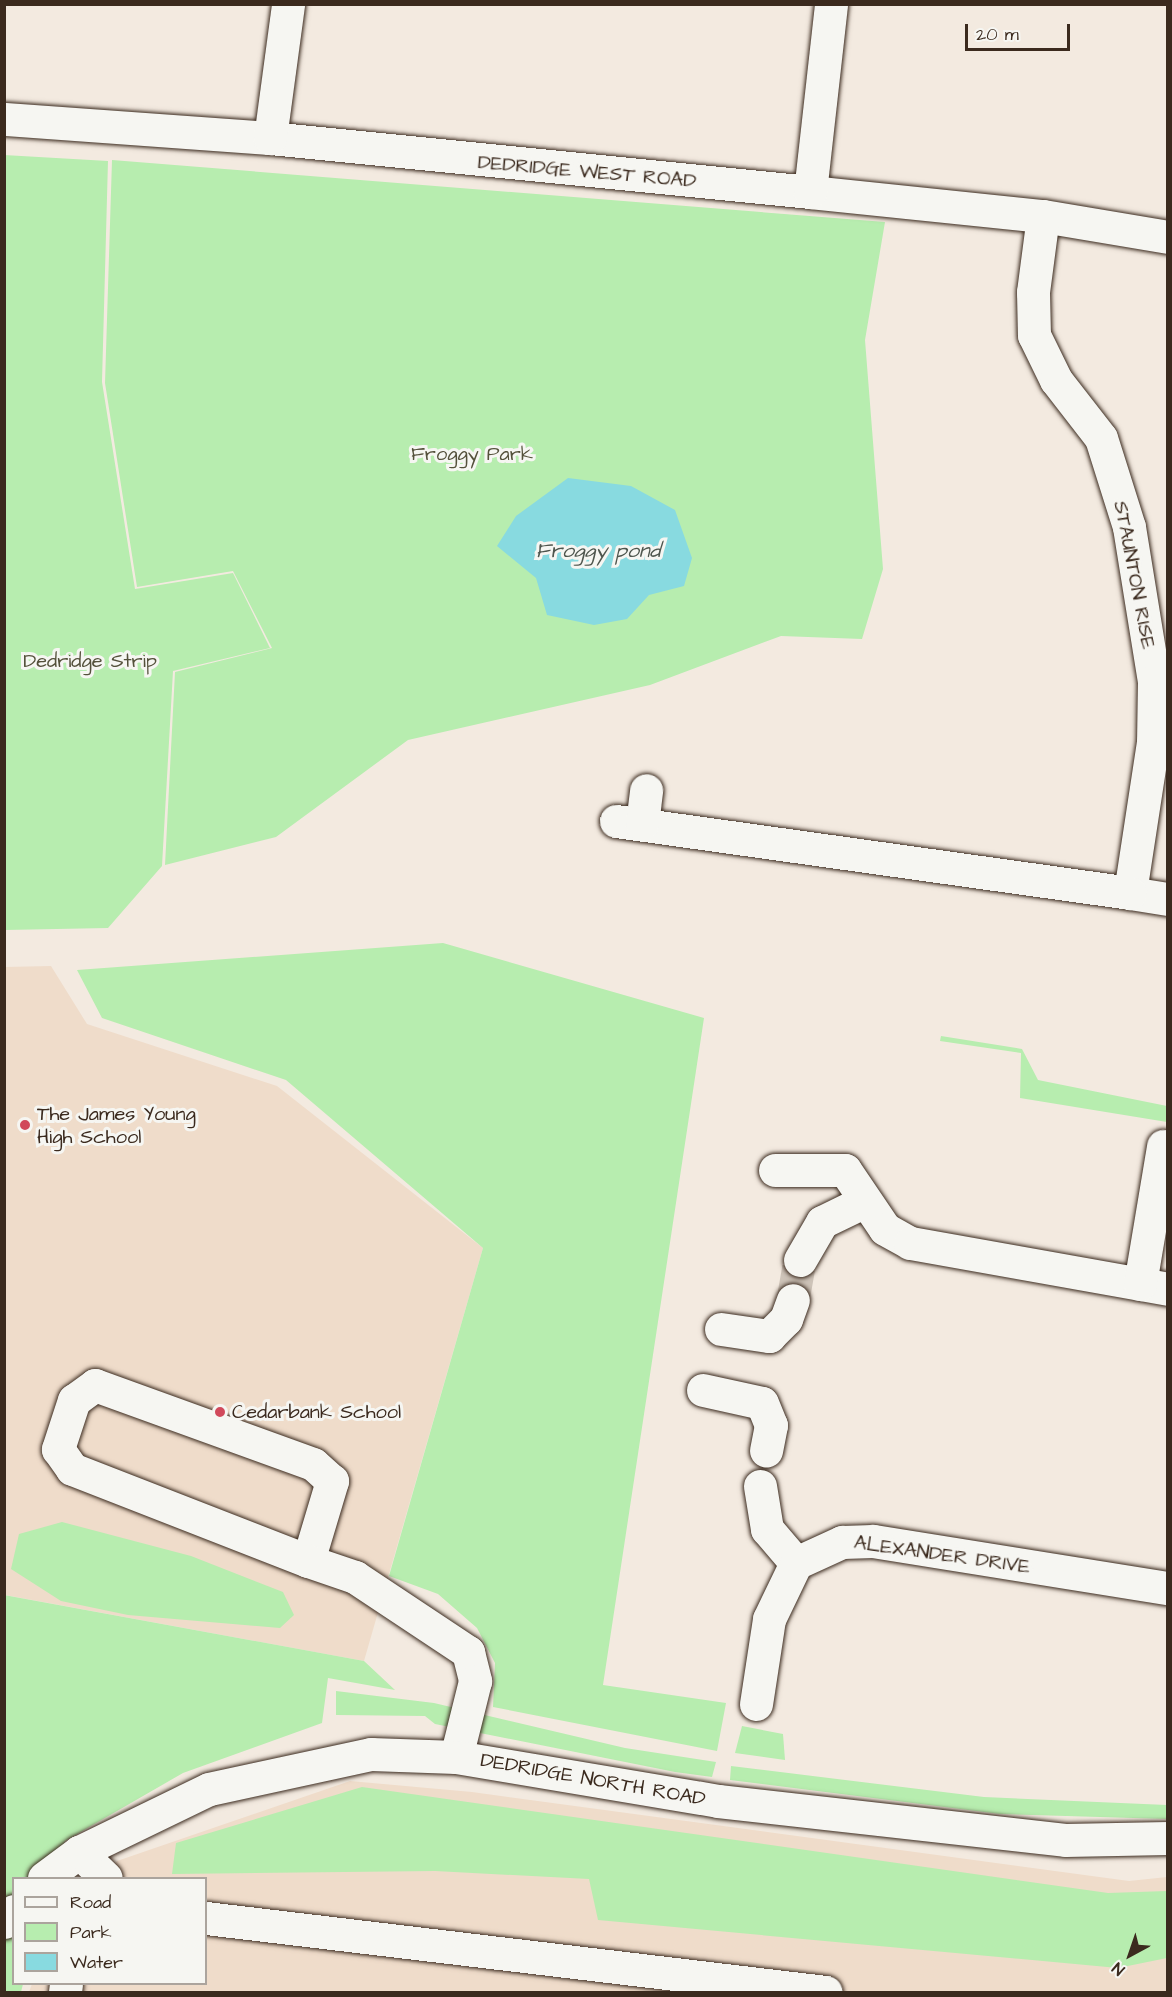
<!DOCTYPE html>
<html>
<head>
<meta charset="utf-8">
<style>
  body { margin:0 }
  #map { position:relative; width:1172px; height:1997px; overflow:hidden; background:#f3eae0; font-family:"Architects Daughter",sans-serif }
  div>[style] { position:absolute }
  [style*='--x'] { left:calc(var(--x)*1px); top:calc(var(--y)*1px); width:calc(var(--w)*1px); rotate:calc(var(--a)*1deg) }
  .built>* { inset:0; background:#efdcca }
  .green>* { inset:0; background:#b7edaf }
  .water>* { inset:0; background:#88dae0 }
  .minor-tunnel>* { height:33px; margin-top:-16.5px; transform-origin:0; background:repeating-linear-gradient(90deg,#cec4b9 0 33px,transparent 0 49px) }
  .roads { filter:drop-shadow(0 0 2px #3b2a1e) drop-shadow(0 0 2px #3b2a1e) }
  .minor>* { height:33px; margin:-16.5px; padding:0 16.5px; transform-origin:16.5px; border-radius:16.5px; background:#f6f6f2 }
  .dots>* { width:16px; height:16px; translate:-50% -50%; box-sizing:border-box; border:3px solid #f6f6f2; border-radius:50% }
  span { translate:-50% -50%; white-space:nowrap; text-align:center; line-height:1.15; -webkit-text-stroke:6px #f6f6f2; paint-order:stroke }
  .street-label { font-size:20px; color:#3b2a1e }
  .park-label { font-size:20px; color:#54513b }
  .poi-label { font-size:20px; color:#3b2a1e }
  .left { translate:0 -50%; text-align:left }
  .water-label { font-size:21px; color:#4e564e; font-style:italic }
  .frame { position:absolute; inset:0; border:6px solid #3b2a1e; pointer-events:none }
  .legend { position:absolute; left:12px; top:1877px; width:195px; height:108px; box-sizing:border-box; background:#f6f6f2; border:2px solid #aba49d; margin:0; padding:8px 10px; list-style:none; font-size:18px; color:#3b2a1e }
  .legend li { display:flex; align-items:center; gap:12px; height:30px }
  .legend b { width:30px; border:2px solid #aba49d }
  .north { position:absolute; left:1100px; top:1925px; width:60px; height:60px; -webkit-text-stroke:4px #f6f6f2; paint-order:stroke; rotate:220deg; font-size:16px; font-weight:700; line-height:24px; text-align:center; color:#3b2a1e }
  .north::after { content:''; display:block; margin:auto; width:21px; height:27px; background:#3b2a1e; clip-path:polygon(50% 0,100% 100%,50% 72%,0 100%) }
  .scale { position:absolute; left:965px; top:24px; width:105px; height:27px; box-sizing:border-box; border:3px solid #3b2a1e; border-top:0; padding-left:8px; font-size:18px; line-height:21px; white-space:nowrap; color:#3b2a1e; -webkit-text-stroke:4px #f6f6f2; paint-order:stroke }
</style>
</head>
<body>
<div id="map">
  <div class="built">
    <i style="clip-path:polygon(51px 966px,87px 1024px,277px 1086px,483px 1248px,364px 1661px,5px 1595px,4px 967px)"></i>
    <i style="clip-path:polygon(350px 1781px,472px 1792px,1129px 1881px,1167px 1877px,1167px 1992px,29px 1992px,32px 1984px,206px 1984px,206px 1878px,103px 1878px,117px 1861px)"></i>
  </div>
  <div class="green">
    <i style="clip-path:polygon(4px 155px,108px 161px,102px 382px,135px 589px,233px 573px,270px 648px,173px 671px,162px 866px,108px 928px,5px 930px)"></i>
    <i style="clip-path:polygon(112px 160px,885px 222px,865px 340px,883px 569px,862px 639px,781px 636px,650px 685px,408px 740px,276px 837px,165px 865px,175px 672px,272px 648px,233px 571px,137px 587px,105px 383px)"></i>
    <i style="clip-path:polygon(443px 943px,704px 1018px,603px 1685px,726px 1703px,717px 1751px,493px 1707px,495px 1663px,477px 1628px,438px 1594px,389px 1576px,483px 1248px,286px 1080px,102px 1018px,77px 970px)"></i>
    <i style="clip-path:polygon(941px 1036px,1022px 1049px,1038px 1080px,1167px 1106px,1167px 1122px,1020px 1098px,1021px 1053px,940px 1041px)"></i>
    <i style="clip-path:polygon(62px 1522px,191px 1556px,283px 1592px,294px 1615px,280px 1628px,128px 1615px,61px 1601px,11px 1569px,19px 1534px)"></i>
    <i style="clip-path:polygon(4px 1595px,364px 1661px,395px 1690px,328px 1678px,322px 1723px,183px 1773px,65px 1841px,54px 1878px,14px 1878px,14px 1984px,23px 1984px,21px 1992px,5px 1992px)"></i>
    <i style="clip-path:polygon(336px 1691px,434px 1703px,625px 1748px,716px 1762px,712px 1777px,675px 1772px,435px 1724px,425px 1716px,336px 1715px)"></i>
    <i style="clip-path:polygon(742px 1726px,783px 1734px,785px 1760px,735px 1753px)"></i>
    <i style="clip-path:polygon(731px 1766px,984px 1797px,1167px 1805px,1167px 1819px,1000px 1814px,730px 1780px)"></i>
    <i style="clip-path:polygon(362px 1787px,1108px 1893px,1167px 1891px,1167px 1958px,1118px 1968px,598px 1920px,589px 1879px,435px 1871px,172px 1874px,176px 1843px)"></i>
  </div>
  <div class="water">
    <i style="clip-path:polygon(568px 478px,631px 486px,675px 510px,692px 558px,684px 586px,649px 595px,627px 619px,594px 625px,547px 615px,536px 578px,497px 546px,516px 516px)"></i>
  </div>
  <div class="minor-tunnel">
    <i style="--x:793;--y:1300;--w:41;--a:-80.1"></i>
  </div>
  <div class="roads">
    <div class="minor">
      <i style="--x:4;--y:119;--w:267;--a:4.1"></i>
      <i style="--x:270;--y:138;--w:543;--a:5.71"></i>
      <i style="--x:810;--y:192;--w:234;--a:5.9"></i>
      <i style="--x:1043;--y:216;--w:127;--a:9.5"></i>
      <i style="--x:270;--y:138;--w:135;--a:-82.3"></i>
      <i style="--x:810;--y:192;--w:189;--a:-83.6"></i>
      <i style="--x:1043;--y:216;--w:77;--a:97.5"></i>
      <i style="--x:1033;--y:292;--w:43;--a:88.7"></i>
      <i style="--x:1034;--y:335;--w:50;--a:63.9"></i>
      <i style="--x:1056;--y:380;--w:73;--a:52.2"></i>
      <i style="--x:1101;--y:438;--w:93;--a:72.5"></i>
      <i style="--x:1129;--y:527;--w:156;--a:80.8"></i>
      <i style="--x:1154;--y:681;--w:61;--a:90.9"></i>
      <i style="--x:1153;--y:742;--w:153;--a:98.7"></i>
      <i style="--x:1130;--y:893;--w:38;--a:9"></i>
      <i style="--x:616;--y:821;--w:519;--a:7.97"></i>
      <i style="--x:642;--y:824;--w:34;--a:-83"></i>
      <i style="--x:775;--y:1170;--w:70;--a:0"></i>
      <i style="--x:845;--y:1170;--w:71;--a:55.9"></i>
      <i style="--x:885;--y:1229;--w:29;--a:29"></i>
      <i style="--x:910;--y:1243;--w:262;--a:10.1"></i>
      <i style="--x:800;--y:1260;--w:44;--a:-59.9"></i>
      <i style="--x:822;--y:1222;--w:46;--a:-26"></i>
      <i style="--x:1140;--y:1284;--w:140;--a:-80.5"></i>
      <i style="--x:721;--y:1329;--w:49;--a:8.3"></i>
      <i style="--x:769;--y:1336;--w:24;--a:-45"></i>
      <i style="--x:786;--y:1319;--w:20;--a:-70"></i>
      <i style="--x:703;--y:1390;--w:60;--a:12.4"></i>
      <i style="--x:762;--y:1403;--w:24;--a:68"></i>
      <i style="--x:771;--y:1425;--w:26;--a:101"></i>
      <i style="--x:760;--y:1486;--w:44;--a:80.8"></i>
      <i style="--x:767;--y:1529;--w:45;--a:49.5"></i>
      <i style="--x:308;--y:1561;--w:84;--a:-73.3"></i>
      <i style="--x:332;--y:1481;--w:25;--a:-138"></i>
      <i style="--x:313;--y:1464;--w:232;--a:-160.1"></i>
      <i style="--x:95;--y:1385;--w:26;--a:144"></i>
      <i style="--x:74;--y:1400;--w:52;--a:108.1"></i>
      <i style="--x:58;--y:1449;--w:24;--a:55"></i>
      <i style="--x:72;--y:1469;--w:253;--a:21.3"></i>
      <i style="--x:308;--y:1561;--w:50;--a:18.8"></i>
      <i style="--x:355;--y:1577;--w:136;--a:33.6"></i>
      <i style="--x:468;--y:1652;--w:30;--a:76"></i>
      <i style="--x:475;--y:1681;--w:78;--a:104"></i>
      <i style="--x:756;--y:1704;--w:86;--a:-81.3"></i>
      <i style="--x:769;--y:1619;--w:62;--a:-64.3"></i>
      <i style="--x:796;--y:1563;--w:51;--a:-24.5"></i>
      <i style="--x:842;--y:1542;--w:31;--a:-2"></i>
      <i style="--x:873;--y:1541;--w:299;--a:9.1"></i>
      <i style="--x:79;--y:1852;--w:37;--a:44"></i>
      <i style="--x:44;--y:1878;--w:44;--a:-36.6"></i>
      <i style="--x:79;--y:1852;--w:144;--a:-25.9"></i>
      <i style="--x:209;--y:1789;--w:166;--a:-12.2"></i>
      <i style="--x:371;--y:1754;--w:85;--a:2"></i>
      <i style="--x:456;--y:1757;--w:266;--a:9.5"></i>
      <i style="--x:718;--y:1801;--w:349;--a:6.4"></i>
      <i style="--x:1065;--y:1840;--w:103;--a:-1.1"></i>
      <i style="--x:206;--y:1918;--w:624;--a:6.81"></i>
      <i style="--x:4;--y:1922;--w:15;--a:-48"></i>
      <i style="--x:65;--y:1992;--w:8;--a:-83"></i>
    </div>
  </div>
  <div class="dots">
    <i style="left:25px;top:1125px;background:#d1495b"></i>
    <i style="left:220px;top:1412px;background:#d1495b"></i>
  </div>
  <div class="street-label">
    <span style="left:587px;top:172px;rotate:5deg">DEDRIDGE WEST ROAD</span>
    <span style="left:1134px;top:575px;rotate:79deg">STAUNTON RISE</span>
    <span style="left:942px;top:1555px;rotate:8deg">ALEXANDER DRIVE</span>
    <span style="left:593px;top:1780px;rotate:10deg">DEDRIDGE NORTH ROAD</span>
  </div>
  <div class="park-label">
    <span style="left:472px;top:454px">Froggy Park</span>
    <span style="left:90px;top:661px">Dedridge Strip</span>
  </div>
  <div class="poi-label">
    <span class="left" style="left:37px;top:1126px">The James Young<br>High School</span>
    <span class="left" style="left:232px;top:1412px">Cedarbank School</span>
  </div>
  <div class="water-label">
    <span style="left:598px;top:551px">Froggy pond</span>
  </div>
  <div class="frame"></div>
  <ul class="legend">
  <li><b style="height:8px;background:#f6f6f2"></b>Road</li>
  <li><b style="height:16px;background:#b7edaf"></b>Park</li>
  <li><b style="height:16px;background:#88dae0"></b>Water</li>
  </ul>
  <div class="north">N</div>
  <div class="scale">20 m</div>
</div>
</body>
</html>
